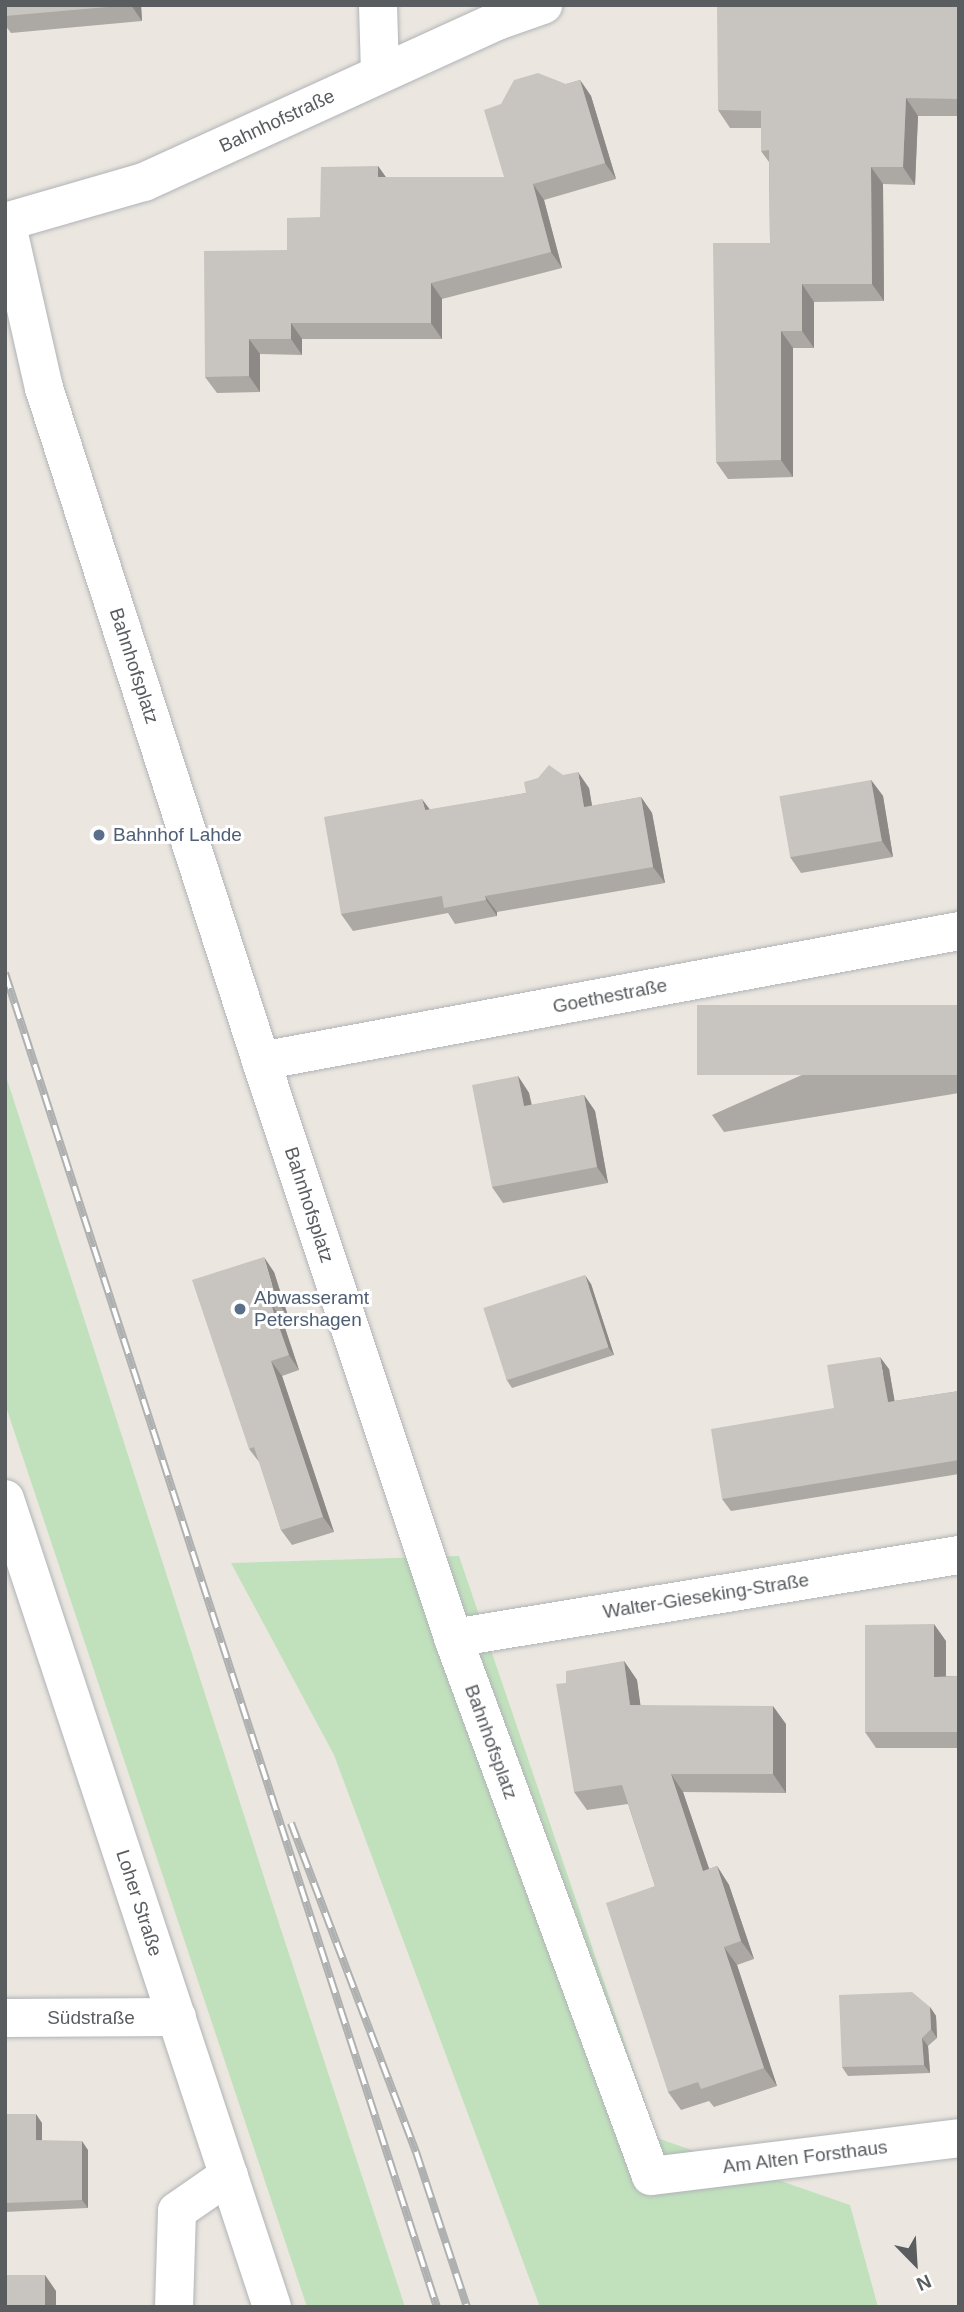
<!DOCTYPE html>
<html>
<head>
<meta charset="utf-8">
<style>
  body { margin:0 }
  #map { position:relative; width:964px; height:2312px; overflow:hidden; background:#ebe7e0; font-family:Helvetica,sans-serif }
  div>[style] { position:absolute }
  [style*='--x'] { left:calc(var(--x)*1px); top:calc(var(--y)*1px); width:calc(var(--w)*1px); rotate:calc(var(--a)*1deg) }
  .green>* { inset:0; background:#c1e1bd }
  .roads { filter:drop-shadow(0 0 2px #b1b3b7) drop-shadow(0 0 2px #b1b3b7) }
  .minor>* { height:38px; margin:-19px; padding:0 19px; transform-origin:19px; border-radius:19px; background:#fff }
  .rail>* { height:8px; margin-top:-4px; transform-origin:0; background:repeating-linear-gradient(90deg,#fff 0 16px,#afb0b0 0 32px); box-sizing:border-box; border-block:2px solid #afb0b0 }
  .wall>* { inset:0; background:#aca9a4 }
  .shaded-wall>* { inset:0; background:#8c8986 }
  .building>* { inset:0; background:#c8c4bf; transform-origin:0 0 }
  .dots>* { width:19px; height:19px; translate:-50% -50%; box-sizing:border-box; border:4px solid #fff; border-radius:50% }
  span { translate:-50% -50%; white-space:nowrap; text-align:center; line-height:1.15; -webkit-text-stroke:6px #fff; paint-order:stroke }
  .street-label { font-size:19px; color:#595d60 }
  .service-label { font-size:19px; color:#4e5e75 }
  .left { translate:0 -50%; text-align:left }
  .frame { position:absolute; inset:0; border:7px solid #595d60; pointer-events:none }
  .north { position:absolute; left:880px; top:2228px; width:70px; height:70px; -webkit-text-stroke:5px #fff; paint-order:stroke; rotate:156deg; font-size:19px; font-weight:700; line-height:28px; text-align:center; color:#595d60 }
  .north::after { content:''; display:block; margin:auto; width:24px; height:32px; background:#595d60; clip-path:polygon(50% 0,100% 100%,50% 72%,0 100%) }
</style>
</head>
<body>
<div id="map">
  <div class="green">
    <i style="clip-path:polygon(5px 1073px,272px 1902px,405px 2307px,307px 2307px,5px 1404px)"></i>
    <i style="clip-path:polygon(459px 1556px,657px 2138px,850px 2205px,878px 2307px,540px 2307px,334px 1755px,231px 1563px)"></i>
  </div>
  <div class="roads">
    <div class="minor">
      <i style="--x:378;--y:5;--w:69;--a:88.3"></i>
      <i style="--x:6;--y:221;--w:171;--a:77.2"></i>
      <i style="--x:44;--y:388;--w:707;--a:72.13"></i>
      <i style="--x:261;--y:1061;--w:608;--a:71.59"></i>
      <i style="--x:453;--y:1638;--w:573;--a:69.79"></i>
      <i style="--x:651;--y:2176;--w:310;--a:-7"></i>
      <i style="--x:5;--y:222;--w:145;--a:-16.1"></i>
      <i style="--x:144;--y:182;--w:388;--a:-24.5"></i>
      <i style="--x:497;--y:21;--w:49;--a:-19.2"></i>
      <i style="--x:261;--y:1061;--w:710;--a:-10.55"></i>
      <i style="--x:5;--y:1499;--w:851;--a:71.71"></i>
      <i style="--x:453;--y:1638;--w:513;--a:-9.32"></i>
      <i style="--x:5;--y:2018;--w:172;--a:-0.3"></i>
      <i style="--x:174;--y:2307;--w:96;--a:-88.2"></i>
      <i style="--x:177;--y:2211;--w:63;--a:-34.7"></i>
    </div>
  </div>
  <div class="rail">
    <i style="--x:5;--y:973;--w:1402;--a:72.06"></i>
    <i style="--x:291;--y:1823;--w:352;--a:69.2"></i>
    <i style="--x:416;--y:2152;--w:163;--a:71.8"></i>
  </div>
  <div class="wall">
    <i style="clip-path:polygon(5px 5px,141px 5px,142px 21px,11px 33px,5px 25px)"></i>
    <i style="clip-path:polygon(959px 5px,959px 116px,918px 116px,915px 185px,883px 184px,884px 301px,814px 302px,814px 348px,793px 348px,793px 477px,728px 479px,716px 462px,770px 243px,769px 162px,761px 151px,761px 128px,730px 128px,718px 110px)"></i>
    <i style="clip-path:polygon(580px 80px,591px 96px,616px 179px,544px 200px,562px 268px,442px 299px,442px 339px,302px 339px,302px 355px,260px 354px,260px 392px,217px 393px,205px 377px,287px 250px,320px 217px,378px 166px,386px 177px,504px 177px,566px 84px)"></i>
    <i style="clip-path:polygon(563px 775px,589px 788px,592px 806px,641px 797px,652px 813px,665px 883px,497px 912px,497px 916px,455px 924px,448px 913px,353px 931px,341px 914px,430px 810px,526px 793px)"></i>
    <i style="clip-path:polygon(871px 780px,883px 796px,893px 857px,801px 873px,790px 857px)"></i>
    <i style="clip-path:polygon(959px 1005px,959px 1093px,724px 1132px,712px 1115px)"></i>
    <i style="clip-path:polygon(518px 1076px,529px 1093px,532px 1105px,584px 1095px,595px 1111px,608px 1183px,503px 1203px,492px 1187px)"></i>
    <i style="clip-path:polygon(274px 1272px,288px 1316px,282px 1319px,299px 1370px,282px 1376px,334px 1532px,292px 1545px,281px 1530px,260px 1463px,249px 1449px)"></i>
    <i style="clip-path:polygon(591px 1284px,614px 1355px,512px 1388px,506px 1379px)"></i>
    <i style="clip-path:polygon(889px 1369px,894px 1401px,959px 1391px,959px 1474px,731px 1511px,722px 1499px,834px 1408px)"></i>
    <i style="clip-path:polygon(946px 1641px,946px 1676px,959px 1676px,959px 1748px,876px 1748px,865px 1732px)"></i>
    <i style="clip-path:polygon(624px 1661px,637px 1680px,640px 1705px,786px 1724px,786px 1793px,683px 1792px,709px 1869px,717px 1866px,729px 1885px,754px 1959px,737px 1965px,777px 2086px,714px 2107px,709px 2101px,681px 2110px,668px 2092px,655px 1886px,628px 1804px,587px 1810px,574px 1792px)"></i>
    <i style="clip-path:polygon(930px 2007px,936px 2016px,937px 2038px,928px 2046px,930px 2073px,848px 2076px,842px 2067px)"></i>
    <i style="clip-path:polygon(5px 2114px,42px 2123px,42px 2141px,88px 2150px,88px 2208px,5px 2212px)"></i>
  </div>
  <div class="shaded-wall">
    <i style="clip-path:polygon(131px 5px,141px 5px,142px 21px)"></i>
    <i style="clip-path:polygon(580px 80px,591px 96px,616px 179px,605px 163px)"></i>
    <i style="clip-path:polygon(906px 98px,918px 116px,915px 185px,903px 167px)"></i>
    <i style="clip-path:polygon(378px 166px,389px 182px,378px 177px)"></i>
    <i style="clip-path:polygon(871px 167px,883px 184px,884px 301px,872px 284px)"></i>
    <i style="clip-path:polygon(533px 184px,544px 200px,562px 268px,551px 252px)"></i>
    <i style="clip-path:polygon(431px 283px,442px 299px,442px 339px,431px 323px)"></i>
    <i style="clip-path:polygon(802px 284px,814px 302px,814px 348px,802px 331px)"></i>
    <i style="clip-path:polygon(291px 323px,302px 339px,302px 355px,291px 339px)"></i>
    <i style="clip-path:polygon(781px 331px,793px 348px,793px 477px,781px 460px)"></i>
    <i style="clip-path:polygon(249px 339px,260px 354px,260px 392px,249px 376px)"></i>
    <i style="clip-path:polygon(578px 772px,589px 788px,595px 823px,584px 807px)"></i>
    <i style="clip-path:polygon(871px 780px,883px 796px,893px 857px,882px 841px)"></i>
    <i style="clip-path:polygon(641px 797px,652px 813px,665px 883px,653px 867px)"></i>
    <i style="clip-path:polygon(422px 799px,434px 815px,425px 810px)"></i>
    <i style="clip-path:polygon(485px 896px,497px 912px,497px 916px,486px 900px)"></i>
    <i style="clip-path:polygon(518px 1076px,529px 1093px,535px 1123px,524px 1106px)"></i>
    <i style="clip-path:polygon(584px 1095px,595px 1111px,608px 1183px,597px 1167px)"></i>
    <i style="clip-path:polygon(264px 1257px,274px 1272px,288px 1316px,277px 1302px)"></i>
    <i style="clip-path:polygon(585px 1275px,591px 1284px,614px 1355px,608px 1347px)"></i>
    <i style="clip-path:polygon(271px 1304px,282px 1319px,299px 1370px,289px 1355px)"></i>
    <i style="clip-path:polygon(880px 1357px,889px 1369px,897px 1414px,888px 1402px)"></i>
    <i style="clip-path:polygon(271px 1361px,282px 1376px,334px 1532px,323px 1517px)"></i>
    <i style="clip-path:polygon(934px 1624px,946px 1641px,946px 1693px,934px 1677px)"></i>
    <i style="clip-path:polygon(624px 1661px,637px 1680px,643px 1723px,630px 1705px)"></i>
    <i style="clip-path:polygon(773px 1706px,786px 1724px,786px 1793px,773px 1774px)"></i>
    <i style="clip-path:polygon(671px 1774px,683px 1792px,716px 1889px,703px 1871px)"></i>
    <i style="clip-path:polygon(717px 1866px,729px 1885px,754px 1959px,741px 1941px)"></i>
    <i style="clip-path:polygon(724px 1947px,737px 1965px,777px 2086px,764px 2068px)"></i>
    <i style="clip-path:polygon(930px 2007px,936px 2016px,937px 2038px,931px 2029px)"></i>
    <i style="clip-path:polygon(922px 2038px,928px 2046px,930px 2073px,924px 2065px)"></i>
    <i style="clip-path:polygon(36px 2114px,42px 2123px,42px 2149px,36px 2140px)"></i>
    <i style="clip-path:polygon(82px 2141px,88px 2150px,88px 2208px,82px 2200px)"></i>
    <i style="clip-path:polygon(45px 2275px,56px 2291px,56px 2307px,45px 2307px)"></i>
  </div>
  <div class="building">
    <i style="clip-path:polygon(5px 5px,130px 5px,5px 16px)"></i>
    <i style="clip-path:polygon(717px 5px,959px 5px,959px 99px,906px 98px,903px 167px,871px 167px,872px 284px,802px 284px,802px 331px,781px 331px,781px 460px,716px 462px,713px 243px,770px 243px,769px 150px,761px 151px,761px 111px,718px 110px)"></i>
    <i style="clip-path:polygon(538px 73px,566px 84px,580px 80px,605px 163px,533px 184px,551px 252px,431px 283px,431px 323px,291px 323px,291px 339px,249px 339px,249px 376px,205px 377px,204px 251px,287px 250px,287px 218px,320px 217px,321px 167px,378px 166px,378px 177px,504px 177px,484px 110px,501px 104px,514px 80px)"></i>
    <i style="clip-path:polygon(549px 765px,563px 775px,578px 772px,584px 807px,641px 797px,653px 867px,485px 896px,486px 900px,444px 908px,442px 896px,341px 914px,324px 817px,422px 799px,425px 810px,526px 793px,524px 782px,538px 778px)"></i>
    <i style="left:871px;top:780px;width:62px;height:93px;rotate:80deg"></i>
    <i style="left:959px;top:1005px;width:70px;height:262px;rotate:90deg"></i>
    <i style="clip-path:polygon(518px 1076px,524px 1106px,584px 1095px,597px 1167px,492px 1187px,472px 1085px)"></i>
    <i style="clip-path:polygon(264px 1257px,277px 1302px,271px 1304px,289px 1355px,271px 1361px,323px 1517px,281px 1530px,254px 1447px,249px 1449px,192px 1280px)"></i>
    <i style="left:585px;top:1275px;width:76px;height:107px;rotate:72deg"></i>
    <i style="clip-path:polygon(880px 1357px,888px 1402px,959px 1391px,959px 1460px,722px 1499px,711px 1429px,834px 1408px,827px 1365px)"></i>
    <i style="clip-path:polygon(934px 1624px,934px 1677px,959px 1676px,959px 1732px,865px 1732px,865px 1625px)"></i>
    <i style="clip-path:polygon(624px 1661px,630px 1705px,773px 1706px,773px 1774px,671px 1774px,703px 1871px,717px 1866px,741px 1941px,724px 1947px,764px 2068px,701px 2089px,698px 2082px,668px 2092px,606px 1903px,655px 1886px,622px 1785px,574px 1792px,556px 1684px,566px 1683px,566px 1671px)"></i>
    <i style="clip-path:polygon(912px 1992px,930px 2007px,931px 2029px,922px 2038px,924px 2065px,842px 2067px,839px 1995px)"></i>
    <i style="clip-path:polygon(5px 2114px,36px 2114px,36px 2140px,82px 2141px,82px 2200px,5px 2203px)"></i>
    <i style="left:5px;top:2275px;width:40px;height:32px"></i>
  </div>
  <div class="dots">
    <i style="left:99px;top:835px;background:#5c6f8a"></i>
    <i style="left:240px;top:1309px;background:#5c6f8a"></i>
  </div>
  <div class="street-label">
    <span style="left:277px;top:121px;rotate:-25deg">Bahnhofstraße</span>
    <span style="left:134px;top:666px;rotate:72deg">Bahnhofsplatz</span>
    <span style="left:610px;top:996px;rotate:-11deg">Goethestraße</span>
    <span style="left:309px;top:1205px;rotate:72deg">Bahnhofsplatz</span>
    <span style="left:706px;top:1596px;rotate:-9deg">Walter-Gieseking-Straße</span>
    <span style="left:491px;top:1742px;rotate:70deg">Bahnhofsplatz</span>
    <span style="left:139px;top:1903px;rotate:72deg">Loher Straße</span>
    <span style="left:91px;top:2018px">Südstraße</span>
    <span style="left:805px;top:2157px;rotate:-7deg">Am Alten Forsthaus</span>
  </div>
  <div class="service-label">
    <span class="left" style="left:113px;top:835px">Bahnhof Lahde</span>
    <span class="left" style="left:254px;top:1309px">Abwasseramt<br>Petershagen</span>
  </div>
  <div class="frame"></div>
  <div class="north">N</div>
</div>
</body>
</html>
